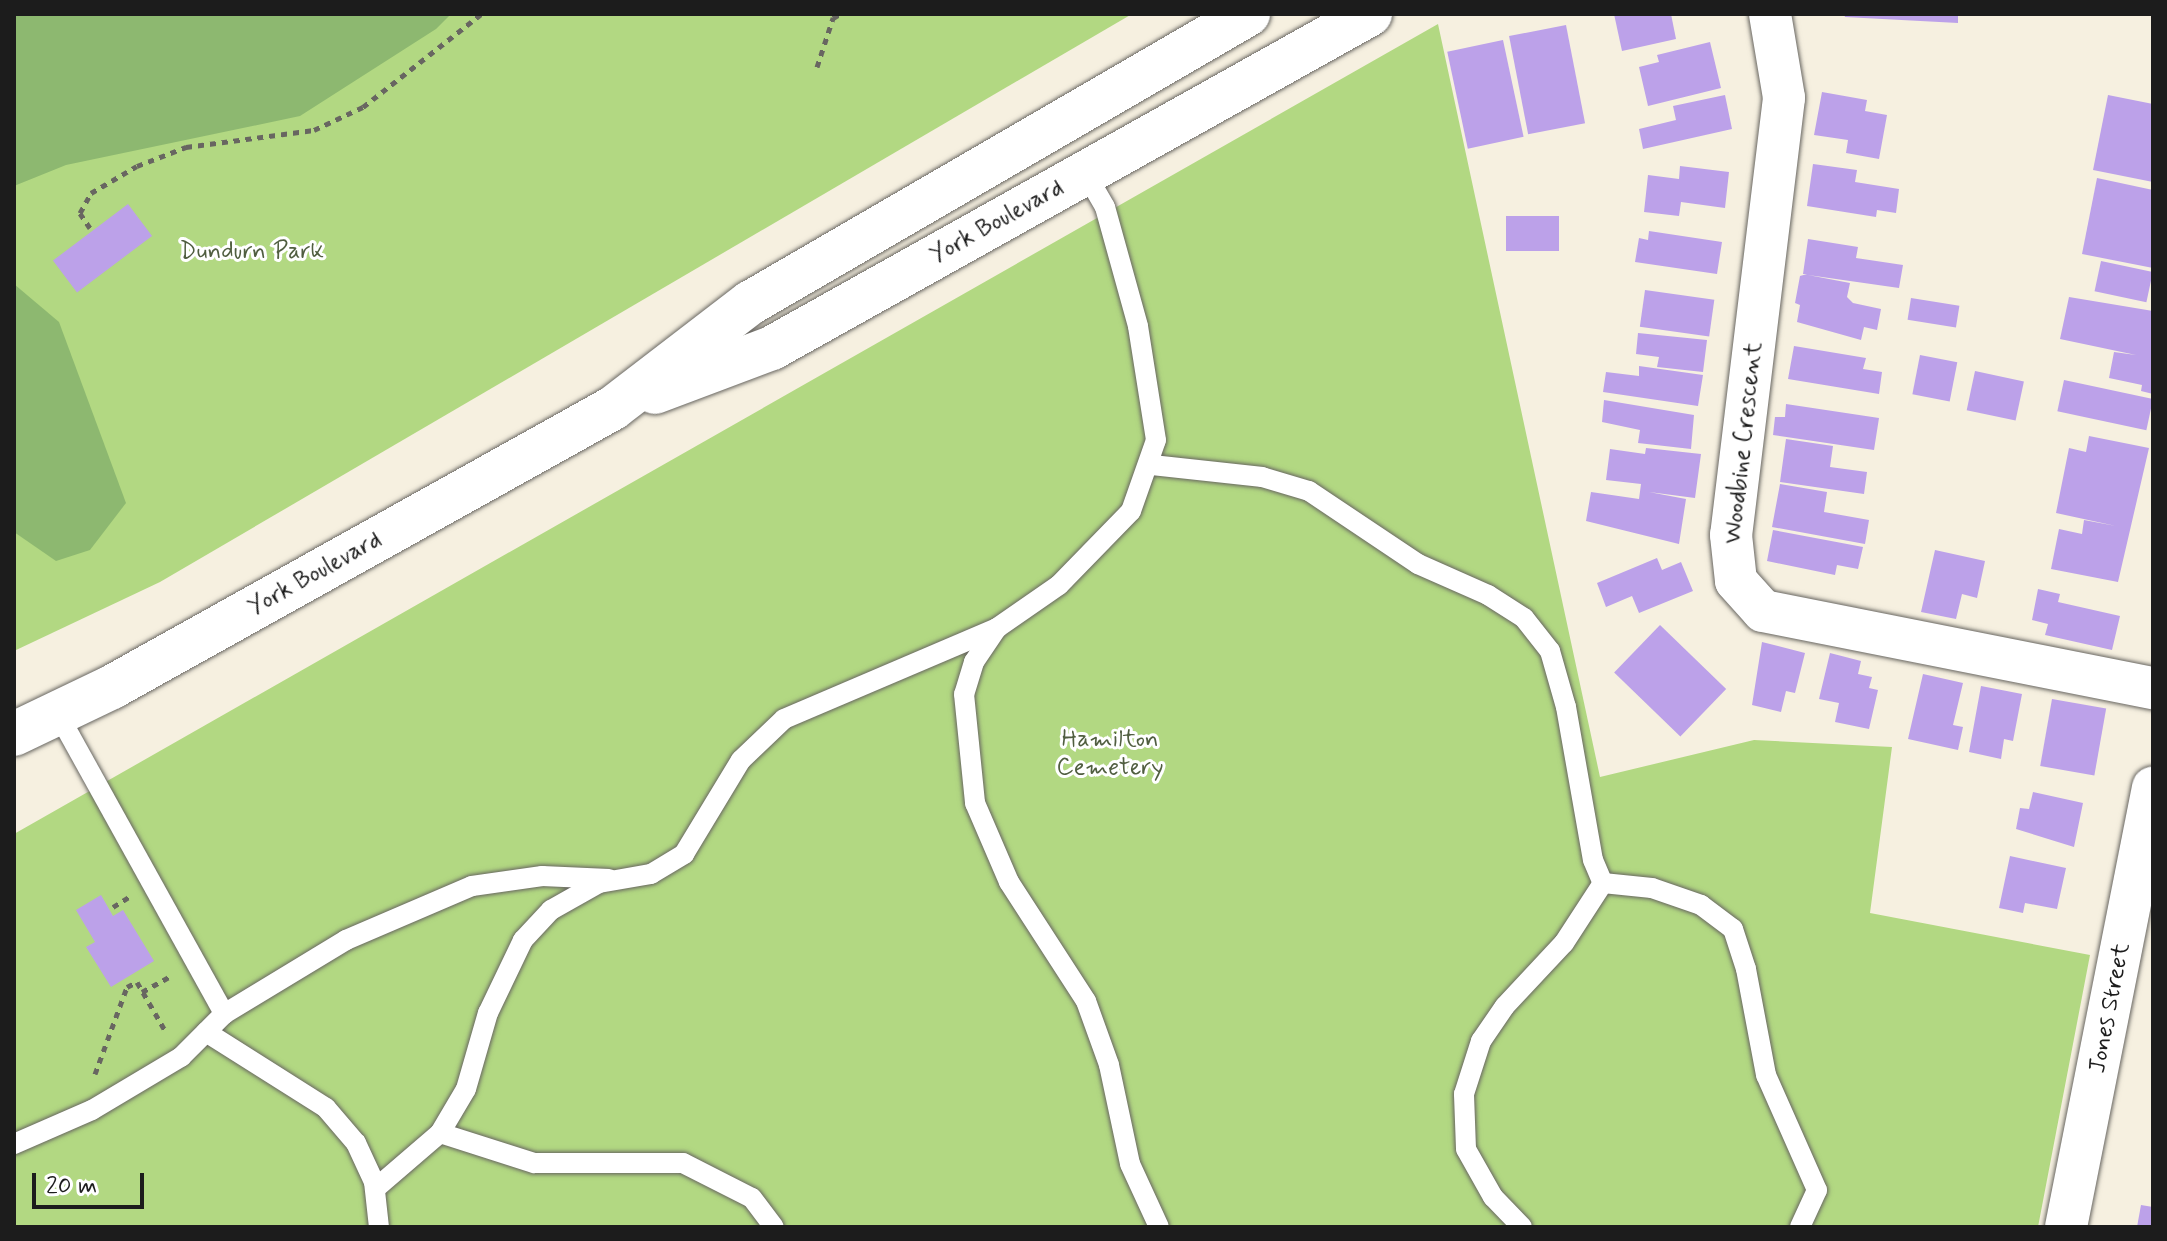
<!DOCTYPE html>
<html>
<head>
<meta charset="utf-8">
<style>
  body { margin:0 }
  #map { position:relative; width:2167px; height:1241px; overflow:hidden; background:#f6f0e0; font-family:Mynerve,sans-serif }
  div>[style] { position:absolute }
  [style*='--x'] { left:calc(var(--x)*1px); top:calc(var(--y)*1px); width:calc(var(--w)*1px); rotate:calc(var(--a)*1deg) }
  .green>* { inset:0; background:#b2d882 }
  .forest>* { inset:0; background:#8db870 }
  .building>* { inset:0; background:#bca1e9; transform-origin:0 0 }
  .path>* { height:5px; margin-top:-2.5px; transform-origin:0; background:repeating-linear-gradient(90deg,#686661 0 6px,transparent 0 12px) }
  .roads { filter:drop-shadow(0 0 2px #686661) drop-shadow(0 0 2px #686661) }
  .lane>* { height:20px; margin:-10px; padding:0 10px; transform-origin:10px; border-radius:10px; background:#fff }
  .street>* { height:42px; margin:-21px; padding:0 21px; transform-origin:21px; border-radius:21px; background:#fff }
  .primary>* { height:44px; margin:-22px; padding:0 22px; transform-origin:22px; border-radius:22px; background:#fff }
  span { translate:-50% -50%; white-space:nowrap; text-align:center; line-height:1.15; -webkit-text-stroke:6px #fff; paint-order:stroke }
  .street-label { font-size:24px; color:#1c1c1c }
  .park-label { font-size:24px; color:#505e40 }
  .frame { position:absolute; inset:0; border:16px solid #1c1c1c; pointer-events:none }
  .scale { position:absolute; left:32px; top:1173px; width:112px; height:36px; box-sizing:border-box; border:4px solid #1c1c1c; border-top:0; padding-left:10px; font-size:24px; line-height:28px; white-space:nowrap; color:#1c1c1c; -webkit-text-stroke:6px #fff; paint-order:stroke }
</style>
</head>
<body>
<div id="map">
  <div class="green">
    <i style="clip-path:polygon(14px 14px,1132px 14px,160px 582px,14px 651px)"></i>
    <i style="clip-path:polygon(1438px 24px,1600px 777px,1754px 740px,1892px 747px,1870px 913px,2090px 955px,2038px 1227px,14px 1227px,14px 834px)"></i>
  </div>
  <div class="forest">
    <i style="clip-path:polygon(14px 14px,451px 14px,436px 29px,300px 116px,66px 165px,14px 186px)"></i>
    <i style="clip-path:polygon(14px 284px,59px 322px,126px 503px,90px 550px,56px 561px,14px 532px)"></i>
  </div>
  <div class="building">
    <i style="clip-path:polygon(1614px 14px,1671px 14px,1676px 39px,1622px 51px)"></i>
    <i style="clip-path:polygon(1844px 14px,1958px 14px,1958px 23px,1845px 17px)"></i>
    <i style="left:1566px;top:25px;width:100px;height:58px;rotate:79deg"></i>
    <i style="left:1503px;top:40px;width:99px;height:57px;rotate:78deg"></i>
    <i style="clip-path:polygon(1710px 42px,1721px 88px,1648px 106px,1639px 67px,1659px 62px,1657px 55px)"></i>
    <i style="clip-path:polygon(1822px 92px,1867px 100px,1865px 111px,1887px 115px,1879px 159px,1846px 153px,1848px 140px,1814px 135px)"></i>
    <i style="clip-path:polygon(1725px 95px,1732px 129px,1643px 149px,1639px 129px,1676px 120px,1673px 106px)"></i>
    <i style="clip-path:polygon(2108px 95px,2153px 104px,2153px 182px,2093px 170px)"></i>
    <i style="clip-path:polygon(1813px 164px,1857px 170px,1855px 182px,1899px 189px,1896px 213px,1877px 210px,1876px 217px,1807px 206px)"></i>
    <i style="clip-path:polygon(1680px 166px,1729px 172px,1725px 208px,1681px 202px,1679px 216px,1644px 212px,1648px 175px,1679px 179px)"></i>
    <i style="clip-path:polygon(2097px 178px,2153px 190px,2153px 268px,2082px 254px)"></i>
    <i style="left:128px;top:204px;width:40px;height:94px;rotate:53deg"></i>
    <i style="left:1506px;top:216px;width:53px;height:35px"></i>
    <i style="clip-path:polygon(1649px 231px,1722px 242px,1717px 274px,1635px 262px,1639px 238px,1648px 240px)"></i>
    <i style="clip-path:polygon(1808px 239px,1858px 247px,1856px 258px,1903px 265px,1899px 288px,1808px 275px,1850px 283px,1847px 297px,1853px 303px,1881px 309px,1877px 330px,1864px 327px,1861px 340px,1797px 322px,1800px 305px,1795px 303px,1800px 276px,1807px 274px,1803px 274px)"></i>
    <i style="left:2101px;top:261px;width:53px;height:31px;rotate:12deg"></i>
    <i style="left:1645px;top:290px;width:70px;height:37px;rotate:8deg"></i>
    <i style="clip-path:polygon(2069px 297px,2153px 311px,2153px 394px,2141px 391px,2142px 385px,2109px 378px,2114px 352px,2136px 355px,2060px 339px)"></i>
    <i style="left:1911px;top:298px;width:49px;height:22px;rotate:9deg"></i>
    <i style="clip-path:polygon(1638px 333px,1707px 340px,1703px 372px,1657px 367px,1659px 357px,1636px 354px)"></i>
    <i style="clip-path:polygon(1794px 346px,1866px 358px,1863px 369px,1882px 372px,1879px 394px,1788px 379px)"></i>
    <i style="left:1920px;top:355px;width:38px;height:40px;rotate:11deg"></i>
    <i style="clip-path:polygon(1639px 366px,1703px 375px,1698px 406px,1603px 392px,1606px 372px,1639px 376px)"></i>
    <i style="left:1975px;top:371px;width:50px;height:40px;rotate:12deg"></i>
    <i style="left:2064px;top:380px;width:91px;height:32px;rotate:12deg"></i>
    <i style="clip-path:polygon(1604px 400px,1694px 415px,1691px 449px,1638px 443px,1640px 430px,1602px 422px)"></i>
    <i style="clip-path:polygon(1786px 404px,1879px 418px,1874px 450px,1773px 435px,1775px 417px,1785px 417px)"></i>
    <i style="clip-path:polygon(2089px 436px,2149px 448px,2118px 582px,2051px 569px,2059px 529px,2082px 534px,2084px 520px,2116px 526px,2056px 513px,2069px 448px,2086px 452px)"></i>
    <i style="clip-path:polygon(1786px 439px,1833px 446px,1830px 467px,1867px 472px,1864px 494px,1780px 482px)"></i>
    <i style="clip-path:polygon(1646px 448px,1701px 454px,1695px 498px,1649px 492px,1686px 499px,1679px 544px,1586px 521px,1591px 492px,1639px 499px,1641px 484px,1606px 480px,1610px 449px,1645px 454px)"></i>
    <i style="clip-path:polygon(1780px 484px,1827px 492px,1824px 512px,1869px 520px,1865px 544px,1772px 527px)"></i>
    <i style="clip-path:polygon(1773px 530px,1863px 547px,1858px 569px,1837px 565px,1835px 575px,1767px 561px)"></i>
    <i style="clip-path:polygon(1935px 550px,1985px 561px,1977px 598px,1962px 594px,1956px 619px,1921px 612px)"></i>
    <i style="clip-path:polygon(1657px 558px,1662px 570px,1681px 562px,1693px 591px,1639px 613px,1632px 596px,1606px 607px,1597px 583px)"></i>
    <i style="clip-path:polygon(2038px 589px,2060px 594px,2058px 602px,2120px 616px,2112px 650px,2045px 635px,2048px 624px,2032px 620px)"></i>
    <i style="left:1660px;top:625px;width:92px;height:66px;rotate:44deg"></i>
    <i style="clip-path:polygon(1762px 642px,1805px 653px,1795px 693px,1786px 691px,1781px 712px,1752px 705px)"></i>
    <i style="clip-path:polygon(1830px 653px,1861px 661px,1858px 674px,1872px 677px,1869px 688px,1878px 690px,1869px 729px,1835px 722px,1839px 703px,1819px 699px)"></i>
    <i style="clip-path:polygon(1923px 674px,1963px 683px,1953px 725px,1963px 727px,1958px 750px,1908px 739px)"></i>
    <i style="clip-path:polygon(1981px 686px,2022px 694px,2013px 741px,2004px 739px,2001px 759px,1969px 752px)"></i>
    <i style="left:2052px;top:699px;width:55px;height:68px;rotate:10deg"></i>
    <i style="clip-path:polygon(2033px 792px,2083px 803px,2074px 847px,2016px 829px,2020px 808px,2029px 809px)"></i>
    <i style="clip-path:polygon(2010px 856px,2066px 868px,2057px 909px,2025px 903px,2023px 913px,1999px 908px)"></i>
    <i style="clip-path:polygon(101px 895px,113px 916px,123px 910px,154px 961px,111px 987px,86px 947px,95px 942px,76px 910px)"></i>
    <i style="clip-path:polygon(2141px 1205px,2153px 1207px,2153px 1227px,2137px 1227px)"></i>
  </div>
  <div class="path">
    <i style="--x:817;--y:67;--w:52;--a:-71.9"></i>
    <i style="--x:833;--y:18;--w:8;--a:-30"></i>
    <i style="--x:90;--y:228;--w:18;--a:-124"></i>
    <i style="--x:80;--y:213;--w:23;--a:-61"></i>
    <i style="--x:91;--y:193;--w:53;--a:-30.4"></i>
    <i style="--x:137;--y:166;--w:53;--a:-21.2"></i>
    <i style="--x:186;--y:147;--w:129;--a:-7.6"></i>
    <i style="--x:314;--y:130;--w:54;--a:-25.1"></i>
    <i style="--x:363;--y:107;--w:150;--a:-38.2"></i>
    <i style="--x:113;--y:907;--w:19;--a:-32"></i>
    <i style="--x:142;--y:992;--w:35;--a:-29"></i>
    <i style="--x:95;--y:1074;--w:93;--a:-69.8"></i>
    <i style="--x:127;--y:987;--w:11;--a:-27"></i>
    <i style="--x:137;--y:982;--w:58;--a:59.9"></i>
  </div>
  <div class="roads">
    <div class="lane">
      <i style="--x:1152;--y:465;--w:111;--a:6.2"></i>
      <i style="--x:1262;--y:477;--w:49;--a:16.6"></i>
      <i style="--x:1309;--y:491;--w:131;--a:33.8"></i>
      <i style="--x:1418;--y:564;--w:77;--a:23.9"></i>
      <i style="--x:1488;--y:595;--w:43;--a:32.6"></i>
      <i style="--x:1524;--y:618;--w:42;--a:51.8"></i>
      <i style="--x:1550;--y:651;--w:58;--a:74.1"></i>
      <i style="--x:1566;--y:707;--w:155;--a:80"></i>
      <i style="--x:1593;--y:860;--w:25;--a:67"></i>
      <i style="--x:997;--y:628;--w:41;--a:124.1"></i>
      <i style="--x:974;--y:662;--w:34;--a:107"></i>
      <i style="--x:964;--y:694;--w:110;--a:84.2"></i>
      <i style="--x:975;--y:803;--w:86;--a:66.7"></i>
      <i style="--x:1009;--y:882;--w:142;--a:57.1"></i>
      <i style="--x:1086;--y:1001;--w:68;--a:70.2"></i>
      <i style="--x:1109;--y:1065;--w:101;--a:78"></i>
      <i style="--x:1130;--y:1164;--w:69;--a:65.3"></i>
      <i style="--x:58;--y:714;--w:343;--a:61"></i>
      <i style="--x:1603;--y:883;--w:49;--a:5.8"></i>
      <i style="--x:1652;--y:888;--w:52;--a:19.1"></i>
      <i style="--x:1701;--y:905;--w:40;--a:37"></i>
      <i style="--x:1733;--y:929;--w:42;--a:72"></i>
      <i style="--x:1746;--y:969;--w:108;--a:79.3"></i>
      <i style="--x:1766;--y:1075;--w:126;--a:66.1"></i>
      <i style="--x:1817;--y:1190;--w:41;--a:114.7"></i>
      <i style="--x:206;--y:1032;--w:142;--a:32.3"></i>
      <i style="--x:326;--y:1108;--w:46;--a:49.4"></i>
      <i style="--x:356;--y:1143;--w:43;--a:65.2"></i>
      <i style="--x:374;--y:1182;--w:45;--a:83.7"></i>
      <i style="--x:440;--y:1133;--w:99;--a:17.7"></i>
      <i style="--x:534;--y:1163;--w:149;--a:0"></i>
      <i style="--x:683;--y:1163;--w:77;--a:26.9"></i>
      <i style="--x:752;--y:1198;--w:36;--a:53"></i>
      <i style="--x:14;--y:1144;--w:85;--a:-23.6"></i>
      <i style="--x:92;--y:1110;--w:104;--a:-30.8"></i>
      <i style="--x:181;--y:1057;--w:61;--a:-45"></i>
      <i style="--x:224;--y:1014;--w:143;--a:-31.2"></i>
      <i style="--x:346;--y:940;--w:137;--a:-23.2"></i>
      <i style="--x:472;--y:886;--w:71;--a:-8.1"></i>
      <i style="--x:542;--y:876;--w:67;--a:2.6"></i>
      <i style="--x:376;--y:1188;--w:84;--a:-40.7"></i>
      <i style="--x:440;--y:1133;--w:51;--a:-59.4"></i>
      <i style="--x:466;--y:1089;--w:79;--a:-73.9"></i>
      <i style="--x:488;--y:1013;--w:81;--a:-64.4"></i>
      <i style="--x:523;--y:940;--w:41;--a:-47"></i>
      <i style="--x:551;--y:910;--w:55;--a:-29.4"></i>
      <i style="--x:599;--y:883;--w:53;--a:-9.8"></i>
      <i style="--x:651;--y:874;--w:39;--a:-31"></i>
      <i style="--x:684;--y:854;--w:110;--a:-58.8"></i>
      <i style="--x:741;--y:760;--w:59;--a:-43.6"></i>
      <i style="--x:784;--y:719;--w:232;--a:-23.1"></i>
      <i style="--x:997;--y:628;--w:75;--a:-34.7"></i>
      <i style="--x:1059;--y:585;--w:103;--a:-45.8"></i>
      <i style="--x:1131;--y:511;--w:75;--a:-70.6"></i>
      <i style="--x:1156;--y:440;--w:115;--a:-99"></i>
      <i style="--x:1138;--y:326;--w:123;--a:-105.5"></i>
      <i style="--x:1105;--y:207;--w:39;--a:-120"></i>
      <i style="--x:1522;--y:1227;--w:42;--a:-134"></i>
      <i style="--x:1493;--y:1197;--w:55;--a:-119.4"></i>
      <i style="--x:1466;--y:1149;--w:55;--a:-92.1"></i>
      <i style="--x:1464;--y:1094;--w:56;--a:-72.2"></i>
      <i style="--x:1481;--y:1041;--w:42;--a:-55.6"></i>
      <i style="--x:1505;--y:1006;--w:86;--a:-46.9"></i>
      <i style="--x:1564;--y:943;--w:72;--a:-57"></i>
    </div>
    <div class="street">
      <i style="--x:1770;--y:14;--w:85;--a:80.5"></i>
      <i style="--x:1784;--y:98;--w:440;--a:96.9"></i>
      <i style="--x:1731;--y:535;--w:46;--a:83.8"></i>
      <i style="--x:1736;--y:581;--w:40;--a:48"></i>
      <i style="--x:1763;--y:611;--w:398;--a:11.2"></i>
      <i style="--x:2066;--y:1227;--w:448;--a:-78.8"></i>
    </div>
    <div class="primary">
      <i style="--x:655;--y:392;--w:125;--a:-20.6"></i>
      <i style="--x:772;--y:348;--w:685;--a:-29.18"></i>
      <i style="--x:14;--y:734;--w:109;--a:-25.6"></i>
      <i style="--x:112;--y:687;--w:573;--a:-29.11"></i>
      <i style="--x:613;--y:408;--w:173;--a:-37.5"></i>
      <i style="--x:750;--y:303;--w:576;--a:-30.13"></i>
    </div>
  </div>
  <div class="street-label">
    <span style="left:997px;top:222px;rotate:-29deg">York Boulevard</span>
    <span style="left:1744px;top:443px;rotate:-84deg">Woodbine Crescent</span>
    <span style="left:315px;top:574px;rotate:-29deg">York Boulevard</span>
    <span style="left:2110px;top:1008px;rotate:-79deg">Jones Street</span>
  </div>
  <div class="park-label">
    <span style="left:252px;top:252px">Dundurn Park</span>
    <span style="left:1110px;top:754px">Hamilton<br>Cemetery</span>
  </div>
  <div class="frame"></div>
  <div class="scale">20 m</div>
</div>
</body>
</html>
